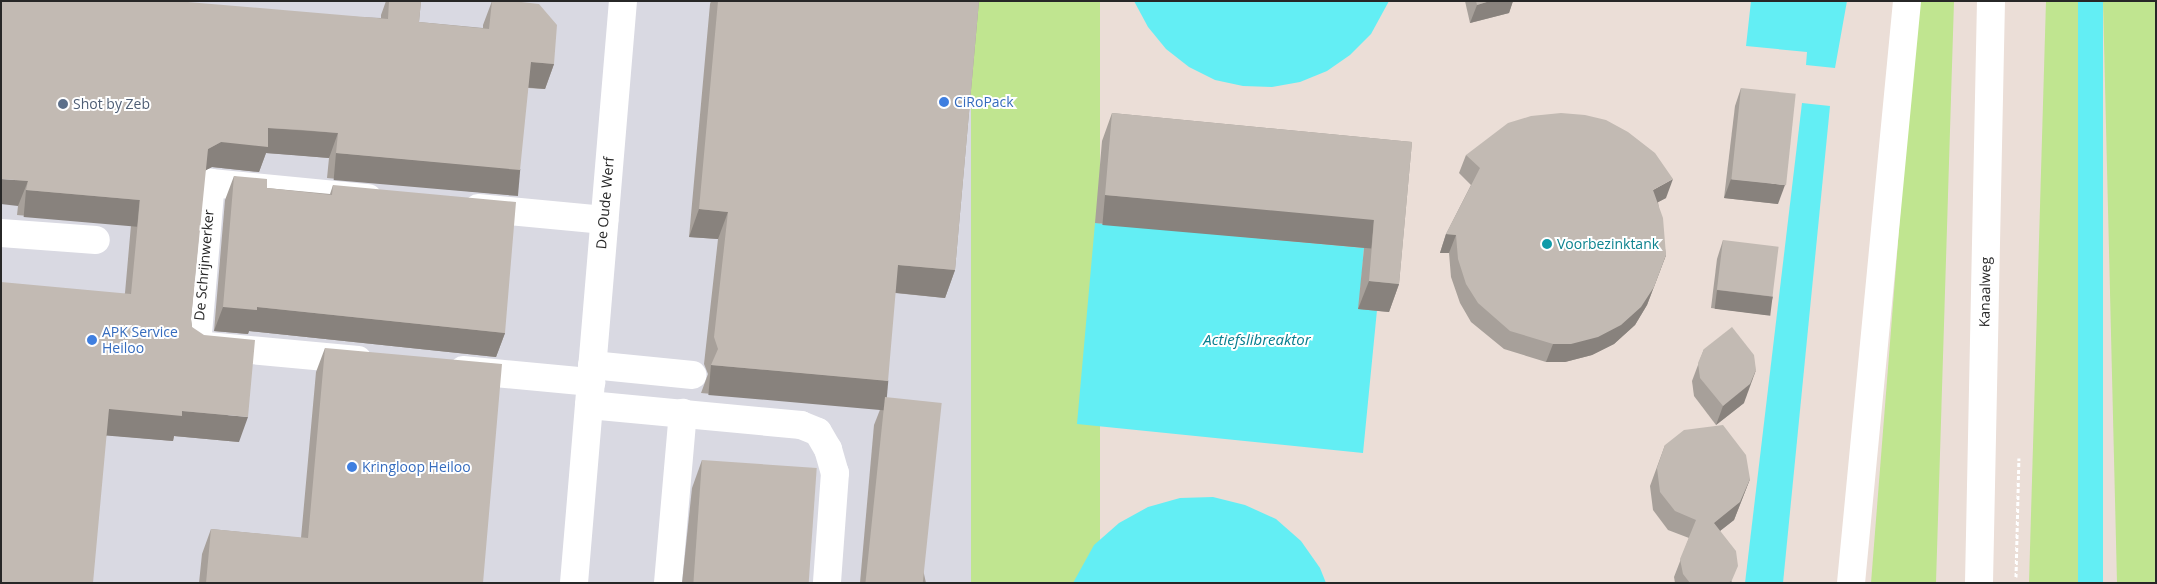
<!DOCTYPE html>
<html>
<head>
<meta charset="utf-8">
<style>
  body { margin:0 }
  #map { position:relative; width:2157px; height:584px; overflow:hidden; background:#ebded7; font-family:"Open Sans",sans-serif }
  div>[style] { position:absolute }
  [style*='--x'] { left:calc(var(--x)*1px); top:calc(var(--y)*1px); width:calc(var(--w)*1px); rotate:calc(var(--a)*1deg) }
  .industrial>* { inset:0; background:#d9d9e2; transform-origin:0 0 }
  .green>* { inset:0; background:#c0e590; transform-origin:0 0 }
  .water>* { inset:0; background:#63eef4; transform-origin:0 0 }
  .path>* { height:3px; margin-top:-1.5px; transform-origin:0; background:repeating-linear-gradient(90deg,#fff 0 4px,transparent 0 6.5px) }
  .minor>* { height:28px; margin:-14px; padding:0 14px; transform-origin:14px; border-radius:14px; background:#fff }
  .wall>* { inset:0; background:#a7a09a }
  .shaded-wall>* { inset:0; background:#88827d; transform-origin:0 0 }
  .building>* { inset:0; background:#c2bab3; transform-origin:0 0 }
  .dots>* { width:14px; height:14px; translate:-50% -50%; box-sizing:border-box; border:2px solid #fff; border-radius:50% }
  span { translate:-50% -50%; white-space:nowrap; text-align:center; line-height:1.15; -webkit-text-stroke:4px #fff; paint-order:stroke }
  .shop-label { font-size:14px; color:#366cbe }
  .left { translate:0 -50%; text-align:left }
  .service-label { font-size:14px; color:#4e5e75 }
  .street-label { font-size:14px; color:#272727 }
  .culture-label { font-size:14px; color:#0d838f }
  .water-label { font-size:15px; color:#077d8e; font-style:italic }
  .frame { position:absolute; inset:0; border:2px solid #272727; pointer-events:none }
</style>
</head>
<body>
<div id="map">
  <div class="industrial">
    <i style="left:1px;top:1px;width:985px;height:582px"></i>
  </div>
  <div class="green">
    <i style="left:971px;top:1px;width:129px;height:585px"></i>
    <i style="clip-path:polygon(1917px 1px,1954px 1px,1936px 583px,1871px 583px)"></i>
    <i style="clip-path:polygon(2046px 1px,2078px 1px,2095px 583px,2029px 583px)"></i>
    <i style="clip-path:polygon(2103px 1px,2156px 1px,2156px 583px,2117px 583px)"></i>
  </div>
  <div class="water">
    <i style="clip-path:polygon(1134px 1px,1389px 1px,1371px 34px,1350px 55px,1327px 71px,1300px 82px,1272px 87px,1243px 86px,1215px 80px,1189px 67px,1166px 49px,1148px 27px)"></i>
    <i style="clip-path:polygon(1751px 1px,1847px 1px,1835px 68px,1806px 65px,1807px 52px,1746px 46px)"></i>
    <i style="left:2078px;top:1px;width:25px;height:582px"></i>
    <i style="clip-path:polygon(1802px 103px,1830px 106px,1783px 583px,1745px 583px)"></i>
    <i style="clip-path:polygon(1095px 223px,1364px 248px,1359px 308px,1377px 310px,1363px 453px,1077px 424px)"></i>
    <i style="clip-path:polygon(1213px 497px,1245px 505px,1276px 519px,1301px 541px,1320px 568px,1326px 583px,1073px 583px,1094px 545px,1119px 523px,1148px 507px,1180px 498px)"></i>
  </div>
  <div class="path">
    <i style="--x:2016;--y:577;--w:119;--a:-88.6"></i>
  </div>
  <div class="minor">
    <i style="--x:478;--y:208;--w:127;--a:5.4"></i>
    <i style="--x:1;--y:233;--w:95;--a:4.2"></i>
    <i style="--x:358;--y:360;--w:162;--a:-174.7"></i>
    <i style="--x:197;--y:345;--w:163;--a:-85.1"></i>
    <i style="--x:211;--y:183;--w:158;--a:5.5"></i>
    <i style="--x:592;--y:365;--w:101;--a:5.7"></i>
    <i style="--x:463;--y:370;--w:129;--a:5.4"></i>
    <i style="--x:589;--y:405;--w:213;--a:5.4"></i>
    <i style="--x:801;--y:425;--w:18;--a:22"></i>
    <i style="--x:818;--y:432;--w:20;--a:60"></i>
    <i style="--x:828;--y:449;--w:25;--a:74"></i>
    <i style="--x:835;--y:473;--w:110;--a:94.2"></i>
    <i style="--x:574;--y:583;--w:584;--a:-85.19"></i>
    <i style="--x:668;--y:583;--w:171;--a:-85"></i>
    <i style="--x:1851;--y:583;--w:585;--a:-84.5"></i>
    <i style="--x:1979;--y:583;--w:582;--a:-88.82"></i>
  </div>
  <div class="wall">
    <i style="clip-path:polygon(1px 1px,381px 18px,381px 15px,386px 1px,421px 1px,419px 22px,483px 28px,483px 25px,492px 1px,513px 1px,554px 64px,545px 89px,528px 88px,510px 195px,327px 178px,329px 158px,294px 155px,266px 153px,259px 172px,212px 167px,205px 170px,191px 319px,192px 327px,239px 442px,174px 436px,173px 441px,107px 435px,1px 583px,125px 293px,131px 225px,17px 215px,18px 206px)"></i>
    <i style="clip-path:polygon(711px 1px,979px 1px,955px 270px,945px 298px,895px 293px,878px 409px,701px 393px,708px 374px,704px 364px,718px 239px,689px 237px,710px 4px)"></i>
    <i style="clip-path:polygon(1465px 1px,1513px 1px,1509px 13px,1470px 23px)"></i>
    <i style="clip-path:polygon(1741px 88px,1778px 204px,1724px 198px,1735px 106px)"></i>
    <i style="clip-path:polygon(1112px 113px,1412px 142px,1399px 284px,1389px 312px,1358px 309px,1364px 248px,1095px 223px,1102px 141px)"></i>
    <i style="clip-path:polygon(1466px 155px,1666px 198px,1658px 202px,1666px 255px,1647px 305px,1635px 325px,1614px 344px,1592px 355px,1565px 362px,1546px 362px,1504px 349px,1471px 322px,1460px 303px,1451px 277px,1449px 253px,1440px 253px,1446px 234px,1471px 185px,1459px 173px)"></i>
    <i style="clip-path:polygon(234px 176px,267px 188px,330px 194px,333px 185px,505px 333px,496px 357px,249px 331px,248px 334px,214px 331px,225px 200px)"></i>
    <i style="clip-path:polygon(1723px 240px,1773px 297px,1767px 315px,1711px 308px,1717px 259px)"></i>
    <i style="clip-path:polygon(325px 348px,483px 583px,199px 583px,202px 554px,211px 529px,301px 538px,316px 372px)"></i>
    <i style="clip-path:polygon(1704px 349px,1744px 403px,1716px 425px,1694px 396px,1692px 381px)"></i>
    <i style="clip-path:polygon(885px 397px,926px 583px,860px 583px,874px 425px)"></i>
    <i style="clip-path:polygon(1665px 445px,1750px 479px,1734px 520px,1720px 531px,1732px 583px,1675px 583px,1674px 577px,1689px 538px,1668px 530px,1653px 510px,1650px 486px)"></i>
    <i style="clip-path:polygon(702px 460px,807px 583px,682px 583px,692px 488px)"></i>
  </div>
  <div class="shaded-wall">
    <i style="clip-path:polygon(1490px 1px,1513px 1px,1509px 13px,1470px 23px,1477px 5px)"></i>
    <i style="clip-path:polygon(531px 62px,554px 64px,545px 89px,522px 87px)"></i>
    <i style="clip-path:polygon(268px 128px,338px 133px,329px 158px,266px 153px,259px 172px,212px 167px,199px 174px,208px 149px,221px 142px)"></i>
    <i style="left:336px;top:153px;width:185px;height:27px;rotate:5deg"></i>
    <i style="clip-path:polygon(1px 179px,28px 181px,18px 206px,1px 204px)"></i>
    <i style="clip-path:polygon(1673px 179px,1666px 198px,1647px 208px,1653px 190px)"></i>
    <i style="clip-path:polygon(1731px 179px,1785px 185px,1778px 204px,1724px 198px)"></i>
    <i style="left:26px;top:190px;width:114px;height:27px;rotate:5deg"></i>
    <i style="left:1105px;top:195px;width:270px;height:30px;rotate:5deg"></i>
    <i style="clip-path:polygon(699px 209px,728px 212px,718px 239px,689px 237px)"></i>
    <i style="clip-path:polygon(1446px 234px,1456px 235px,1449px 253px,1440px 253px)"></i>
    <i style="clip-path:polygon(1666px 255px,1647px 305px,1635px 325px,1614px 344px,1592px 355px,1565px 362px,1546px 362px,1553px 344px)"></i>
    <i style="clip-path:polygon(898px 265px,955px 270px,945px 298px,888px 292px)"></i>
    <i style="clip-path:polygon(1369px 281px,1399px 284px,1389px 312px,1358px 309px)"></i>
    <i style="left:1717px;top:290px;width:56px;height:19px;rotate:7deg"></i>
    <i style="clip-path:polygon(223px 307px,257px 307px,505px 333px,496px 357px,249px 331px,248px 334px,214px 331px)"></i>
    <i style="left:711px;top:365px;width:178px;height:30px;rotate:5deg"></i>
    <i style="clip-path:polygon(1756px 370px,1744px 403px,1716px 425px,1723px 406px)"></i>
    <i style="clip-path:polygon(109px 409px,182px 411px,248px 417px,239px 442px,174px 436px,173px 441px,100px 435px)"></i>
    <i style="clip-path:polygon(1750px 479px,1734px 520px,1707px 541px,1714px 523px)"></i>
  </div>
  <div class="building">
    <i style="clip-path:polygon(1px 1px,176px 1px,388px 19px,389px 1px,421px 1px,419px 22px,489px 29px,492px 1px,513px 1px,539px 4px,557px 25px,554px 64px,531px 62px,520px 170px,336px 153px,338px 133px,303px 130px,268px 128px,268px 147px,221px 142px,208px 149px,191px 319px,192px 327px,204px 335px,255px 340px,248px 417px,182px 411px,182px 416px,109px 409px,93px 583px,1px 583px,1px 282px,131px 294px,140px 200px,26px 190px,28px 181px,1px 179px)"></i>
    <i style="clip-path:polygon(718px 1px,979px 1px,955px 270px,898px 265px,888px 381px,711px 365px,718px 349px,714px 337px,728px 212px,699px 209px)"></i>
    <i style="clip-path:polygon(1476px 1px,1490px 1px,1477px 5px)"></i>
    <i style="left:1741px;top:88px;width:55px;height:92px;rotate:6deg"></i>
    <i style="clip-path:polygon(1112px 113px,1412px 142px,1399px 284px,1369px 281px,1374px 220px,1105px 195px)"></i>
    <i style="clip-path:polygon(1561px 113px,1585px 115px,1606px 120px,1628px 132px,1655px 153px,1673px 179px,1653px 190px,1663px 218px,1666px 255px,1654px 287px,1641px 307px,1621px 325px,1598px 337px,1571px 344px,1553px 344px,1510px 331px,1478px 303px,1466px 284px,1458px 259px,1456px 235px,1446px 234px,1480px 168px,1466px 155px,1508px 123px,1531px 116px)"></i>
    <i style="clip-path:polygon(234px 176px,267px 179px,267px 188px,332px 195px,333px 185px,516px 202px,505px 333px,257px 307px,257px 310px,223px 307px)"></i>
    <i style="left:1723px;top:240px;width:56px;height:50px;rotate:7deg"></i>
    <i style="clip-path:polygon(1732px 327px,1754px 355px,1756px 370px,1750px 384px,1723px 406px,1700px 378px,1698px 363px,1704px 349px)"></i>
    <i style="clip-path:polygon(325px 348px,502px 364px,483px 583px,206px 583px,211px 529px,308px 538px)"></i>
    <i style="left:885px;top:397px;width:57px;height:187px;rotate:6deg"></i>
    <i style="clip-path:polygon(1723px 425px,1746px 455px,1750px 479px,1740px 502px,1714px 523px,1736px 551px,1738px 566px,1732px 580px,1728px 583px,1690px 583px,1683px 574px,1680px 559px,1696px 520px,1675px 511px,1660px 492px,1657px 468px,1665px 445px,1684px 430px)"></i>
    <i style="left:702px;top:460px;width:115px;height:124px;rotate:4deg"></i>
  </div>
  <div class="dots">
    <i style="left:944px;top:102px;background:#3f7fe0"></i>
    <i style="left:63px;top:104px;background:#5c6f8a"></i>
    <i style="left:1547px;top:244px;background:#0f9aa8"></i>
    <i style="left:92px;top:340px;background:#3f7fe0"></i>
    <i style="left:352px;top:467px;background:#3f7fe0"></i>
  </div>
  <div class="shop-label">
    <span class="left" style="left:954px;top:102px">CiRoPack</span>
    <span class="left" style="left:102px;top:340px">APK Service<br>Heiloo</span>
    <span class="left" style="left:362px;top:467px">Kringloop Heiloo</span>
  </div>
  <div class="service-label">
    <span class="left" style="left:73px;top:104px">Shot by Zeb</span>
  </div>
  <div class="street-label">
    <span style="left:605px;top:203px;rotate:-85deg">De Oude Werf</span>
    <span style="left:204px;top:265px;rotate:-85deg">De Schrijnwerker</span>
    <span style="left:1985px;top:292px;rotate:-89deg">Kanaalweg</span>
  </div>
  <div class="culture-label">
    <span class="left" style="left:1557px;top:244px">Voorbezinktank</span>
  </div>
  <div class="water-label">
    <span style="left:1257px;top:340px">Actiefslibreaktor</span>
  </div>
  <div class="frame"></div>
</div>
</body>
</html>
